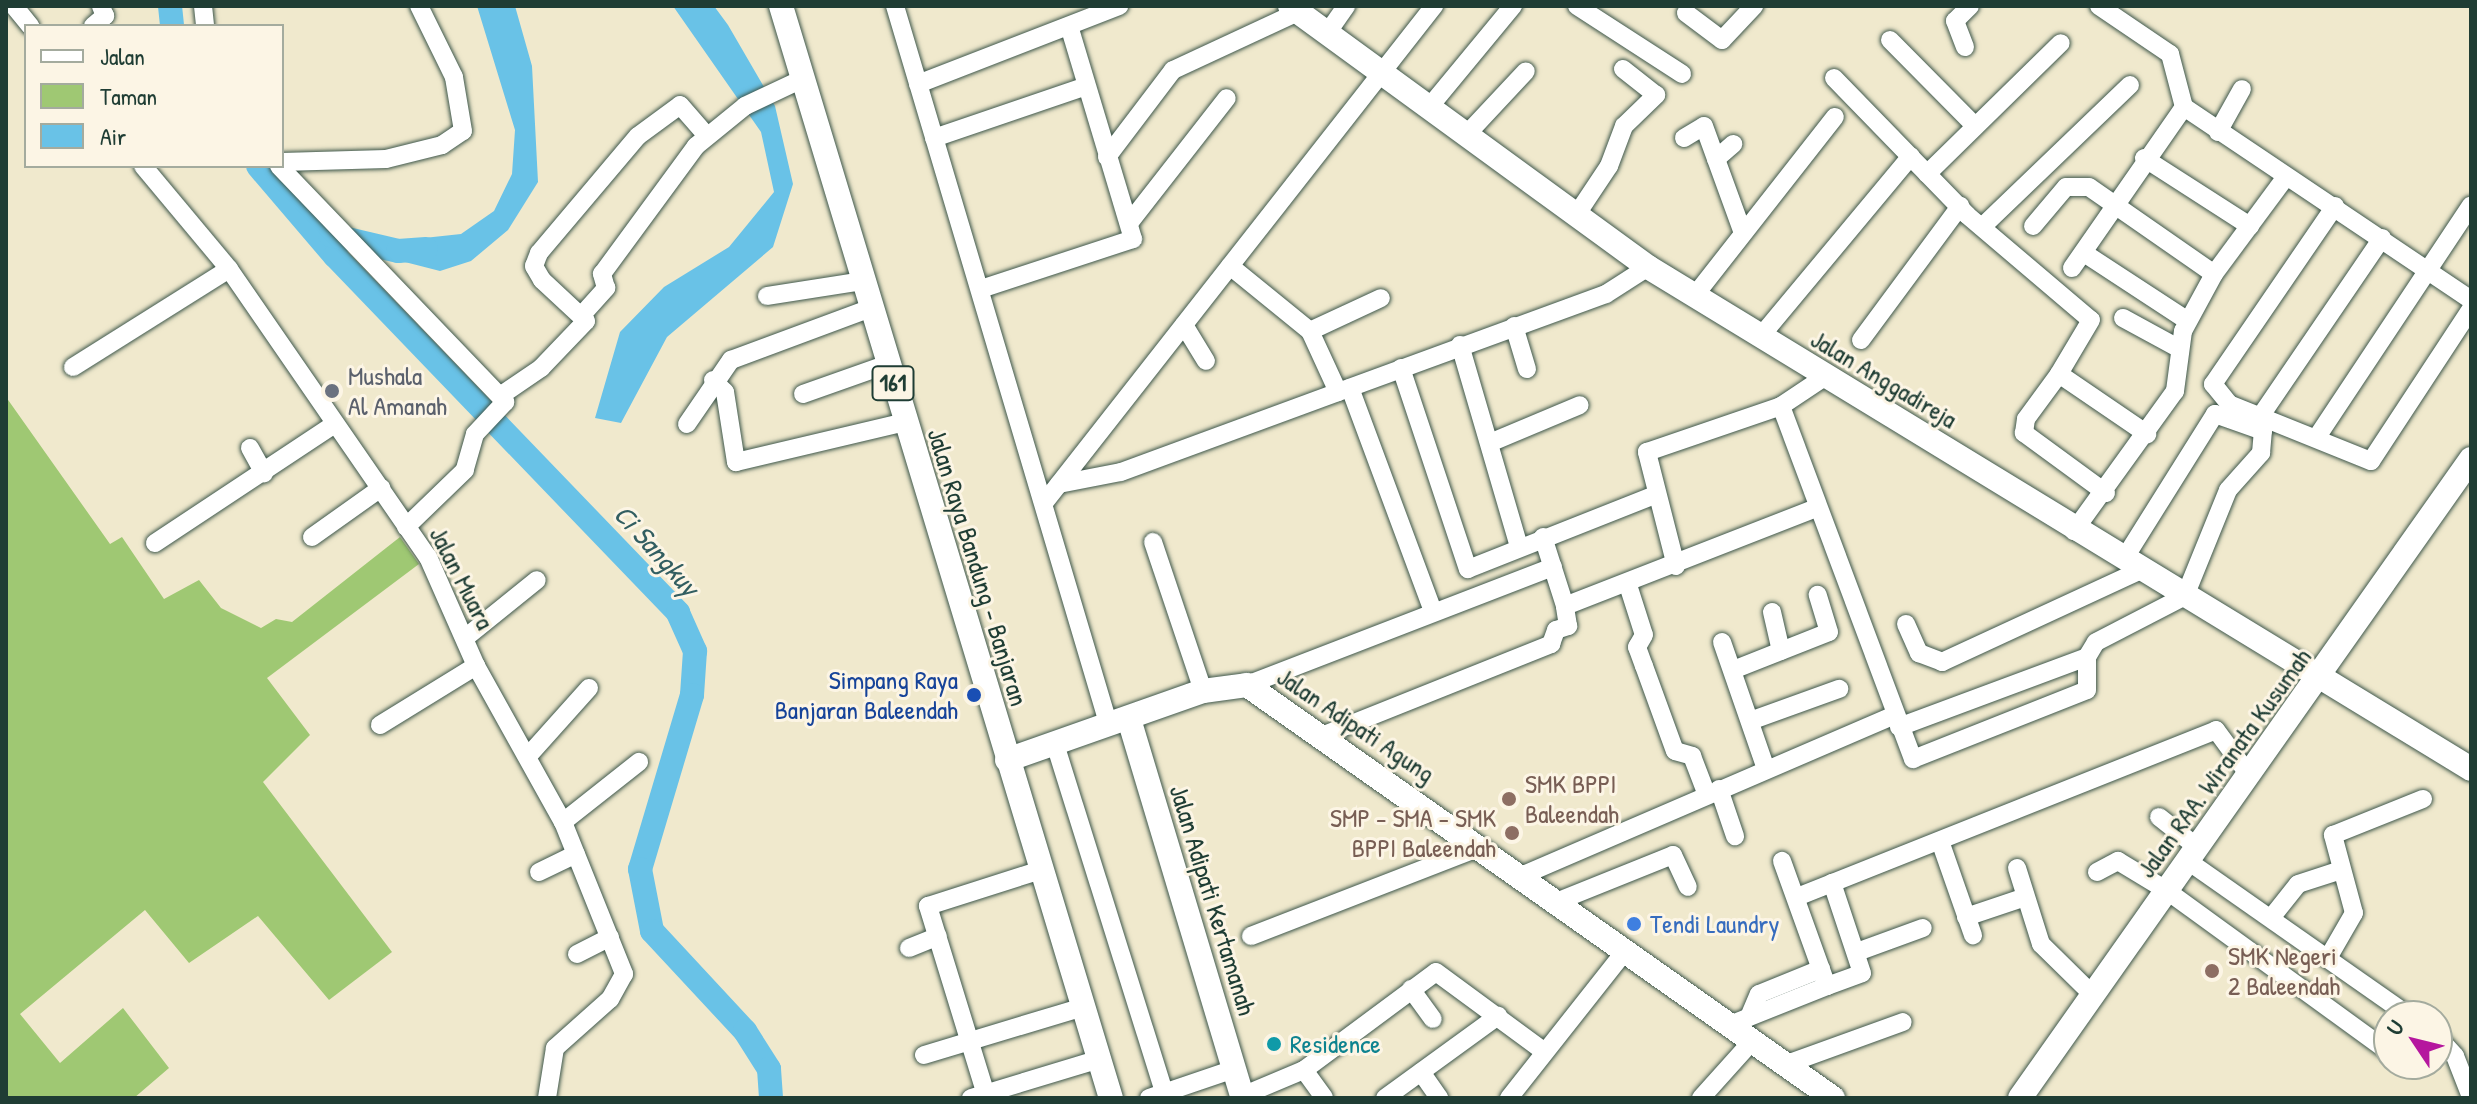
<!DOCTYPE html>
<html>
<head>
<meta charset="utf-8">
<style>
  body { margin:0 }
  #map { position:relative; width:2477px; height:1104px; overflow:hidden; background:#f0e9cd; font-family:"Patrick Hand",sans-serif }
  div>[style] { position:absolute }
  [style*='--x'] { left:calc(var(--x)*1px); top:calc(var(--y)*1px); width:calc(var(--w)*1px); rotate:calc(var(--a)*1deg) }
  .green>* { inset:0; background:#9fc873 }
  .water>* { inset:0; background:#69c2e7 }
  .river>* { height:24px; margin:-12px; padding:0 12px; transform-origin:12px; border-radius:12px; background:#69c2e7 }
  .roads { filter:drop-shadow(0 0 2px #3e574b) drop-shadow(0 0 2px #3e574b) }
  .minor>* { height:18px; margin:-9px; padding:0 9px; transform-origin:9px; border-radius:9px; background:#fff }
  .major>* { height:24px; margin:-12px; padding:0 12px; transform-origin:12px; border-radius:12px; background:#fff }
  .dots>* { width:22px; height:22px; translate:-50% -50%; box-sizing:border-box; border:4px solid #fcf5e5; border-radius:50% }
  span { translate:-50% -50%; white-space:nowrap; text-align:center; line-height:1.15; -webkit-text-stroke:6px #fcf5e5; paint-order:stroke }
  .shield-label span { padding:2px 6px; background:#fcf5e5; border:2px solid; border-radius:6px; -webkit-text-stroke-width:0 }
  .shield-label { font-size:24px; color:#1f3d34; font-weight:700 }
  .worship-label { font-size:26px; color:#5b616d }
  .left { translate:0 -50%; text-align:left }
  .street-label { font-size:26px; color:#1f3d34 }
  .transit-label { font-size:26px; color:#164399 }
  .right { translate:-100% -50%; text-align:right }
  .education-label { font-size:26px; color:#785e54 }
  .shop-label { font-size:26px; color:#366cbe }
  .culture-label { font-size:26px; color:#0d838f }
  .water-label { font-size:28px; color:#325e61; font-style:italic }
  .frame { position:absolute; inset:0; border:8px solid #1f3d34; pointer-events:none }
  .legend { position:absolute; left:24px; top:24px; width:260px; height:144px; box-sizing:border-box; background:#fcf5e5; border:2px solid #a4ab9e; margin:0; padding:10px 14px; list-style:none; font-size:24px; color:#1f3d34 }
  .legend li { display:flex; align-items:center; gap:16px; height:40px }
  .legend b { width:40px; border:2px solid #a4ab9e }
  .north { position:absolute; left:2373px; top:1000px; width:80px; height:80px; box-sizing:border-box; background:#fcf5e5; border:2px solid #a4ab9e; border-radius:50%; rotate:305deg; font-size:22px; font-weight:700; line-height:32px; text-align:center; color:#1f3d34 }
  .north::after { content:''; display:block; margin:auto; width:28px; height:36px; background:#b5179e; clip-path:polygon(50% 0,100% 100%,50% 72%,0 100%) }
</style>
</head>
<body>
<div id="map">
  <div class="green">
    <i style="clip-path:polygon(6px 397px,110px 544px,122px 537px,164px 599px,199px 580px,221px 608px,261px 628px,276px 619px,292px 622px,400px 537px,419px 564px,267px 678px,310px 735px,263px 782px,392px 952px,329px 1000px,258px 916px,189px 963px,145px 910px,20px 1014px,60px 1063px,123px 1008px,169px 1068px,134px 1098px,6px 1098px)"></i>
  </div>
  <div class="water">
    <i style="clip-path:polygon(477px 6px,515px 6px,532px 66px,538px 182px,508px 230px,471px 261px,440px 271px,401px 261px,396px 241px,461px 234px,494px 211px,512px 174px,515px 130px)"></i>
    <i style="clip-path:polygon(673px 6px,714px 6px,728px 25px,775px 106px,793px 184px,773px 247px,667px 337px,621px 423px,595px 418px,620px 332px,664px 287px,729px 247px,774px 192px,761px 132px)"></i>
  </div>
  <div class="river">
    <i style="--x:170;--y:6;--w:20;--a:84"></i>
    <i style="--x:258;--y:166;--w:118;--a:49.5"></i>
    <i style="--x:335;--y:256;--w:495;--a:46.1"></i>
    <i style="--x:678;--y:613;--w:42;--a:65.9"></i>
    <i style="--x:695;--y:651;--w:44;--a:93.9"></i>
    <i style="--x:692;--y:695;--w:182;--a:106.6"></i>
    <i style="--x:640;--y:869;--w:63;--a:79"></i>
    <i style="--x:652;--y:931;--w:137;--a:47.1"></i>
    <i style="--x:745;--y:1031;--w:45;--a:57.7"></i>
    <i style="--x:769;--y:1069;--w:29;--a:86"></i>
    <i style="--x:330;--y:235;--w:70;--a:13.2"></i>
    <i style="--x:398;--y:251;--w:28;--a:-4"></i>
  </div>
  <div class="roads">
    <div class="minor">
      <i style="--x:14;--y:6;--w:26;--a:51"></i>
      <i style="--x:203;--y:6;--w:20;--a:84"></i>
      <i style="--x:895;--y:6;--w:751;--a:73.45"></i>
      <i style="--x:1577;--y:6;--w:125;--a:32.9"></i>
      <i style="--x:2099;--y:6;--w:86;--a:34.1"></i>
      <i style="--x:2170;--y:54;--w:55;--a:75.2"></i>
      <i style="--x:2184;--y:107;--w:346;--a:33.9"></i>
      <i style="--x:1686;--y:13;--w:45;--a:36.9"></i>
      <i style="--x:1722;--y:40;--w:47;--a:-46.7"></i>
      <i style="--x:93;--y:26;--w:16;--a:-40"></i>
      <i style="--x:105;--y:16;--w:11;--a:-112"></i>
      <i style="--x:1328;--y:32;--w:32;--a:-55"></i>
      <i style="--x:1890;--y:40;--w:121;--a:45.3"></i>
      <i style="--x:1965;--y:47;--w:28;--a:-111"></i>
      <i style="--x:1955;--y:21;--w:21;--a:-45"></i>
      <i style="--x:1834;--y:78;--w:191;--a:45.8"></i>
      <i style="--x:1967;--y:215;--w:162;--a:40.3"></i>
      <i style="--x:2091;--y:320;--w:63;--a:120.7"></i>
      <i style="--x:918;--y:84;--w:216;--a:-21.2"></i>
      <i style="--x:1431;--y:105;--w:129;--a:-50.4"></i>
      <i style="--x:1469;--y:132;--w:83;--a:-46.9"></i>
      <i style="--x:2218;--y:132;--w:49;--a:-60.8"></i>
      <i style="--x:934;--y:138;--w:158;--a:-18.8"></i>
      <i style="--x:1684;--y:138;--w:23;--a:-31"></i>
      <i style="--x:1704;--y:126;--w:114;--a:70"></i>
      <i style="--x:1107;--y:157;--w:109;--a:-52.8"></i>
      <i style="--x:1173;--y:70;--w:138;--a:-24.9"></i>
      <i style="--x:2144;--y:158;--w:126;--a:32.7"></i>
      <i style="--x:1716;--y:159;--w:23;--a:-41"></i>
      <i style="--x:282;--y:162;--w:104;--a:-1.7"></i>
      <i style="--x:386;--y:159;--w:58;--a:-14"></i>
      <i style="--x:442;--y:145;--w:25;--a:-34"></i>
      <i style="--x:463;--y:131;--w:55;--a:-99.5"></i>
      <i style="--x:454;--y:77;--w:79;--a:-116.2"></i>
      <i style="--x:143;--y:166;--w:134;--a:50.1"></i>
      <i style="--x:229;--y:269;--w:350;--a:55.4"></i>
      <i style="--x:428;--y:557;--w:119;--a:66.2"></i>
      <i style="--x:476;--y:666;--w:179;--a:60.9"></i>
      <i style="--x:563;--y:822;--w:164;--a:68.1"></i>
      <i style="--x:624;--y:974;--w:29;--a:119"></i>
      <i style="--x:610;--y:999;--w:74;--a:138.3"></i>
      <i style="--x:555;--y:1048;--w:51;--a:99.1"></i>
      <i style="--x:279;--y:166;--w:327;--a:46.2"></i>
      <i style="--x:505;--y:402;--w:44;--a:133.2"></i>
      <i style="--x:475;--y:434;--w:37;--a:106"></i>
      <i style="--x:465;--y:470;--w:82;--a:136"></i>
      <i style="--x:1927;--y:174;--w:187;--a:-44.4"></i>
      <i style="--x:2335;--y:206;--w:216;--a:124.4"></i>
      <i style="--x:2213;--y:384;--w:26;--a:51"></i>
      <i style="--x:2229;--y:404;--w:153;--a:21.9"></i>
      <i style="--x:2371;--y:461;--w:182;--a:-56.7"></i>
      <i style="--x:1579;--y:211;--w:54;--a:-56.3"></i>
      <i style="--x:1609;--y:166;--w:43;--a:-69.4"></i>
      <i style="--x:1624;--y:126;--w:45;--a:-44.1"></i>
      <i style="--x:1656;--y:95;--w:42;--a:-141.8"></i>
      <i style="--x:1130;--y:222;--w:157;--a:-52"></i>
      <i style="--x:2033;--y:226;--w:51;--a:-49.8"></i>
      <i style="--x:2066;--y:187;--w:23;--a:0"></i>
      <i style="--x:2089;--y:187;--w:152;--a:34.8"></i>
      <i style="--x:2214;--y:274;--w:65;--a:118.5"></i>
      <i style="--x:2183;--y:331;--w:61;--a:97.6"></i>
      <i style="--x:2175;--y:391;--w:173;--a:125.8"></i>
      <i style="--x:1982;--y:227;--w:205;--a:-43.8"></i>
      <i style="--x:2084;--y:253;--w:124;--a:33.2"></i>
      <i style="--x:1230;--y:266;--w:103;--a:39.1"></i>
      <i style="--x:1310;--y:331;--w:67;--a:65.3"></i>
      <i style="--x:2072;--y:268;--w:196;--a:-55.2"></i>
      <i style="--x:2214;--y:274;--w:119;--a:-53.5"></i>
      <i style="--x:981;--y:289;--w:160;--a:-18.2"></i>
      <i style="--x:1133;--y:239;--w:222;--a:-106.7"></i>
      <i style="--x:1696;--y:294;--w:225;--a:-51.9"></i>
      <i style="--x:767;--y:296;--w:97;--a:-8.9"></i>
      <i style="--x:581;--y:316;--w:38;--a:-48"></i>
      <i style="--x:606;--y:288;--w:15;--a:-106"></i>
      <i style="--x:602;--y:274;--w:159;--a:-53.7"></i>
      <i style="--x:696;--y:146;--w:63;--a:-39.2"></i>
      <i style="--x:745;--y:106;--w:63;--a:-25.3"></i>
      <i style="--x:2123;--y:318;--w:63;--a:28.6"></i>
      <i style="--x:1184;--y:325;--w:42;--a:58.6"></i>
      <i style="--x:1514;--y:326;--w:45;--a:73.2"></i>
      <i style="--x:1310;--y:331;--w:78;--a:-24.9"></i>
      <i style="--x:1761;--y:336;--w:234;--a:-50.2"></i>
      <i style="--x:1861;--y:340;--w:167;--a:-53.5"></i>
      <i style="--x:1460;--y:345;--w:210;--a:73.7"></i>
      <i style="--x:73;--y:367;--w:184;--a:-32.1"></i>
      <i style="--x:1401;--y:368;--w:212;--a:71.6"></i>
      <i style="--x:1468;--y:569;--w:201;--a:-21.6"></i>
      <i style="--x:713;--y:380;--w:17;--a:45"></i>
      <i style="--x:725;--y:392;--w:71;--a:81.1"></i>
      <i style="--x:736;--y:462;--w:174;--a:-13.3"></i>
      <i style="--x:1350;--y:388;--w:238;--a:69.6"></i>
      <i style="--x:803;--y:394;--w:90;--a:-19.4"></i>
      <i style="--x:500;--y:396;--w:50;--a:-34.3"></i>
      <i style="--x:541;--y:368;--w:65;--a:-46.2"></i>
      <i style="--x:586;--y:321;--w:60;--a:-137"></i>
      <i style="--x:542;--y:280;--w:16;--a:-120"></i>
      <i style="--x:534;--y:266;--w:14;--a:-69"></i>
      <i style="--x:539;--y:253;--w:153;--a:-49.8"></i>
      <i style="--x:638;--y:136;--w:52;--a:-36.4"></i>
      <i style="--x:680;--y:105;--w:41;--a:48.9"></i>
      <i style="--x:1781;--y:406;--w:377;--a:69.5"></i>
      <i style="--x:1913;--y:759;--w:187;--a:-21.6"></i>
      <i style="--x:2087;--y:690;--w:33;--a:-90"></i>
      <i style="--x:2087;--y:657;--w:17;--a:-59"></i>
      <i style="--x:2096;--y:642;--w:100;--a:-27.3"></i>
      <i style="--x:2185;--y:596;--w:114;--a:-67.9"></i>
      <i style="--x:2228;--y:490;--w:50;--a:-48.3"></i>
      <i style="--x:2261;--y:453;--w:22;--a:-85"></i>
      <i style="--x:2263;--y:431;--w:51;--a:-160.5"></i>
      <i style="--x:2215;--y:414;--w:171;--a:122.1"></i>
      <i style="--x:2262;--y:414;--w:213;--a:-55.7"></i>
      <i style="--x:687;--y:424;--w:78;--a:-55.5"></i>
      <i style="--x:731;--y:360;--w:149;--a:-20.4"></i>
      <i style="--x:2317;--y:437;--w:278;--a:-56.4"></i>
      <i style="--x:1492;--y:442;--w:95;--a:-22.8"></i>
      <i style="--x:250;--y:448;--w:29;--a:61"></i>
      <i style="--x:1059;--y:484;--w:63;--a:-11"></i>
      <i style="--x:1121;--y:472;--w:231;--a:-20.2"></i>
      <i style="--x:1338;--y:392;--w:285;--a:-20.1"></i>
      <i style="--x:1606;--y:294;--w:50;--a:-32.7"></i>
      <i style="--x:2106;--y:493;--w:102;--a:-143.8"></i>
      <i style="--x:2024;--y:433;--w:14;--a:-82"></i>
      <i style="--x:2026;--y:419;--w:56;--a:-53.7"></i>
      <i style="--x:2059;--y:374;--w:107;--a:34.3"></i>
      <i style="--x:1044;--y:503;--w:632;--a:-51.88"></i>
      <i style="--x:312;--y:537;--w:85;--a:-35.4"></i>
      <i style="--x:1543;--y:537;--w:72;--a:72.3"></i>
      <i style="--x:1565;--y:606;--w:270;--a:-21.3"></i>
      <i style="--x:1153;--y:542;--w:157;--a:71.4"></i>
      <i style="--x:155;--y:543;--w:216;--a:-33.5"></i>
      <i style="--x:1676;--y:566;--w:118;--a:-104.3"></i>
      <i style="--x:1647;--y:452;--w:142;--a:-18.9"></i>
      <i style="--x:1781;--y:406;--w:50;--a:-33.7"></i>
      <i style="--x:1628;--y:585;--w:52;--a:72.3"></i>
      <i style="--x:1644;--y:635;--w:14;--a:120"></i>
      <i style="--x:1637;--y:647;--w:20;--a:70"></i>
      <i style="--x:1644;--y:666;--w:90;--a:70"></i>
      <i style="--x:1675;--y:751;--w:18;--a:16"></i>
      <i style="--x:1692;--y:756;--w:42;--a:69"></i>
      <i style="--x:1772;--y:612;--w:40;--a:77"></i>
      <i style="--x:1906;--y:624;--w:32;--a:66"></i>
      <i style="--x:1919;--y:653;--w:25;--a:21"></i>
      <i style="--x:1942;--y:662;--w:219;--a:-24.8"></i>
      <i style="--x:465;--y:638;--w:92;--a:-38.9"></i>
      <i style="--x:1722;--y:642;--w:134;--a:70.9"></i>
      <i style="--x:1733;--y:670;--w:103;--a:-21.6"></i>
      <i style="--x:1829;--y:632;--w:39;--a:-107"></i>
      <i style="--x:1247;--y:685;--w:328;--a:-21.1"></i>
      <i style="--x:1750;--y:721;--w:95;--a:-19.8"></i>
      <i style="--x:380;--y:725;--w:113;--a:-31.6"></i>
      <i style="--x:1899;--y:727;--w:201;--a:-20.4"></i>
      <i style="--x:1324;--y:735;--w:245;--a:-21.8"></i>
      <i style="--x:1551;--y:644;--w:15;--a:-70"></i>
      <i style="--x:1556;--y:630;--w:13;--a:-18"></i>
      <i style="--x:1568;--y:626;--w:20;--a:-99"></i>
      <i style="--x:1055;--y:744;--w:371;--a:72.6"></i>
      <i style="--x:529;--y:755;--w:90;--a:-48.2"></i>
      <i style="--x:1719;--y:789;--w:50;--a:71.2"></i>
      <i style="--x:2159;--y:817;--w:48;--a:38.3"></i>
      <i style="--x:563;--y:822;--w:97;--a:-38.3"></i>
      <i style="--x:1940;--y:841;--w:100;--a:70.7"></i>
      <i style="--x:2188;--y:861;--w:270;--a:35"></i>
      <i style="--x:2017;--y:868;--w:80;--a:72.5"></i>
      <i style="--x:2041;--y:944;--w:74;--a:44.5"></i>
      <i style="--x:539;--y:872;--w:41;--a:-25.9"></i>
      <i style="--x:2097;--y:872;--w:24;--a:-28"></i>
      <i style="--x:2118;--y:861;--w:56;--a:31.1"></i>
      <i style="--x:2166;--y:890;--w:276;--a:36"></i>
      <i style="--x:1521;--y:876;--w:407;--a:-23.3"></i>
      <i style="--x:1797;--y:897;--w:451;--a:-21.7"></i>
      <i style="--x:2216;--y:730;--w:56;--a:53.7"></i>
      <i style="--x:1556;--y:902;--w:126;--a:-21.9"></i>
      <i style="--x:1673;--y:855;--w:35;--a:65"></i>
      <i style="--x:1966;--y:917;--w:62;--a:-18.7"></i>
      <i style="--x:2271;--y:918;--w:43;--a:-51.5"></i>
      <i style="--x:2298;--y:884;--w:45;--a:-18"></i>
      <i style="--x:1251;--y:936;--w:247;--a:-21.2"></i>
      <i style="--x:909;--y:948;--w:31;--a:-22"></i>
      <i style="--x:1857;--y:952;--w:70;--a:-20"></i>
      <i style="--x:577;--y:954;--w:37;--a:-27"></i>
      <i style="--x:2328;--y:958;--w:52;--a:-60"></i>
      <i style="--x:2354;--y:913;--w:81;--a:-105.1"></i>
      <i style="--x:2333;--y:835;--w:97;--a:-21.8"></i>
      <i style="--x:1827;--y:986;--w:37;--a:-20"></i>
      <i style="--x:1862;--y:973;--w:95;--a:-108.4"></i>
      <i style="--x:1411;--y:989;--w:37;--a:54"></i>
      <i style="--x:1749;--y:1017;--w:25;--a:-67"></i>
      <i style="--x:1759;--y:994;--w:67;--a:-22"></i>
      <i style="--x:1732;--y:1024;--w:102;--a:-21.8"></i>
      <i style="--x:1827;--y:986;--w:133;--a:-109.8"></i>
      <i style="--x:2437;--y:1036;--w:27;--a:48"></i>
      <i style="--x:2455;--y:1056;--w:44;--a:68.7"></i>
      <i style="--x:924;--y:1055;--w:166;--a:-16.8"></i>
      <i style="--x:1787;--y:1064;--w:123;--a:-19.9"></i>
      <i style="--x:1304;--y:1070;--w:34;--a:54"></i>
      <i style="--x:1421;--y:1072;--w:32;--a:55"></i>
      <i style="--x:1242;--y:1096;--w:67;--a:-22.8"></i>
      <i style="--x:1304;--y:1070;--w:164;--a:-36.6"></i>
      <i style="--x:1436;--y:972;--w:135;--a:36.3"></i>
      <i style="--x:971;--y:1098;--w:135;--a:-16.8"></i>
      <i style="--x:987;--y:1098;--w:201;--a:-107.1"></i>
      <i style="--x:928;--y:906;--w:119;--a:-17.7"></i>
      <i style="--x:1149;--y:1098;--w:90;--a:-18.8"></i>
      <i style="--x:1385;--y:1098;--w:140;--a:-36"></i>
      <i style="--x:1509;--y:1098;--w:187;--a:-51.7"></i>
      <i style="--x:1701;--y:1098;--w:78;--a:-48.1"></i>
    </div>
    <div class="major">
      <i style="--x:781;--y:6;--w:1141;--a:73.19"></i>
      <i style="--x:1290;--y:6;--w:443;--a:36.1"></i>
      <i style="--x:1648;--y:267;--w:964;--a:31.38"></i>
      <i style="--x:1129;--y:719;--w:396;--a:73.3"></i>
      <i style="--x:1007;--y:760;--w:208;--a:-19.4"></i>
      <i style="--x:1203;--y:691;--w:44;--a:-7.8"></i>
      <i style="--x:1247;--y:685;--w:717;--a:35.18"></i>
      <i style="--x:2020;--y:1098;--w:782;--a:-54.79"></i>
    </div>
  </div>
  <div class="dots">
    <i style="left:332px;top:391px;background:#6b7280"></i>
    <i style="left:974px;top:695px;background:#1a4fb4"></i>
    <i style="left:1509px;top:799px;background:#8d6e63"></i>
    <i style="left:1512px;top:833px;background:#8d6e63"></i>
    <i style="left:1634px;top:924px;background:#3f7fe0"></i>
    <i style="left:2212px;top:971px;background:#8d6e63"></i>
    <i style="left:1274px;top:1044px;background:#0f9aa8"></i>
  </div>
  <div class="shield-label">
    <span style="left:893px;top:383px">161</span>
  </div>
  <div class="worship-label">
    <span class="left" style="left:348px;top:391px">Mushala<br>Al Amanah</span>
  </div>
  <div class="street-label">
    <span style="left:1884px;top:379px;rotate:31deg">Jalan Anggadireja</span>
    <span style="left:978px;top:567px;rotate:73deg">Jalan Raya Bandung - Banjaran</span>
    <span style="left:462px;top:578px;rotate:63deg">Jalan Muara</span>
    <span style="left:1356px;top:725px;rotate:34deg">Jalan Adipati Agung</span>
    <span style="left:2224px;top:763px;rotate:-54deg">Jalan RAA. Wiranata Kusumah</span>
    <span style="left:1213px;top:900px;rotate:73deg">Jalan Adipati Kertamanah</span>
  </div>
  <div class="transit-label">
    <span class="right" style="left:958px;top:695px">Simpang Raya<br>Banjaran Baleendah</span>
  </div>
  <div class="education-label">
    <span class="left" style="left:1525px;top:799px">SMK BPPI<br>Baleendah</span>
    <span class="right" style="left:1496px;top:833px">SMP - SMA - SMK<br>BPPI Baleendah</span>
    <span class="left" style="left:2228px;top:971px">SMK Negeri<br>2 Baleendah</span>
  </div>
  <div class="shop-label">
    <span class="left" style="left:1650px;top:924px">Tendi Laundry</span>
  </div>
  <div class="culture-label">
    <span class="left" style="left:1290px;top:1044px">Residence</span>
  </div>
  <div class="water-label">
    <span style="left:657px;top:550px;rotate:48deg">Ci Sangkuy</span>
  </div>
  <div class="frame"></div>
  <ul class="legend">
  <li><b style="height:10px;background:#fff"></b>Jalan</li>
  <li><b style="height:22px;background:#9fc873"></b>Taman</li>
  <li><b style="height:22px;background:#69c2e7"></b>Air</li>
  </ul>
  <div class="north">U</div>
</div>
</body>
</html>
